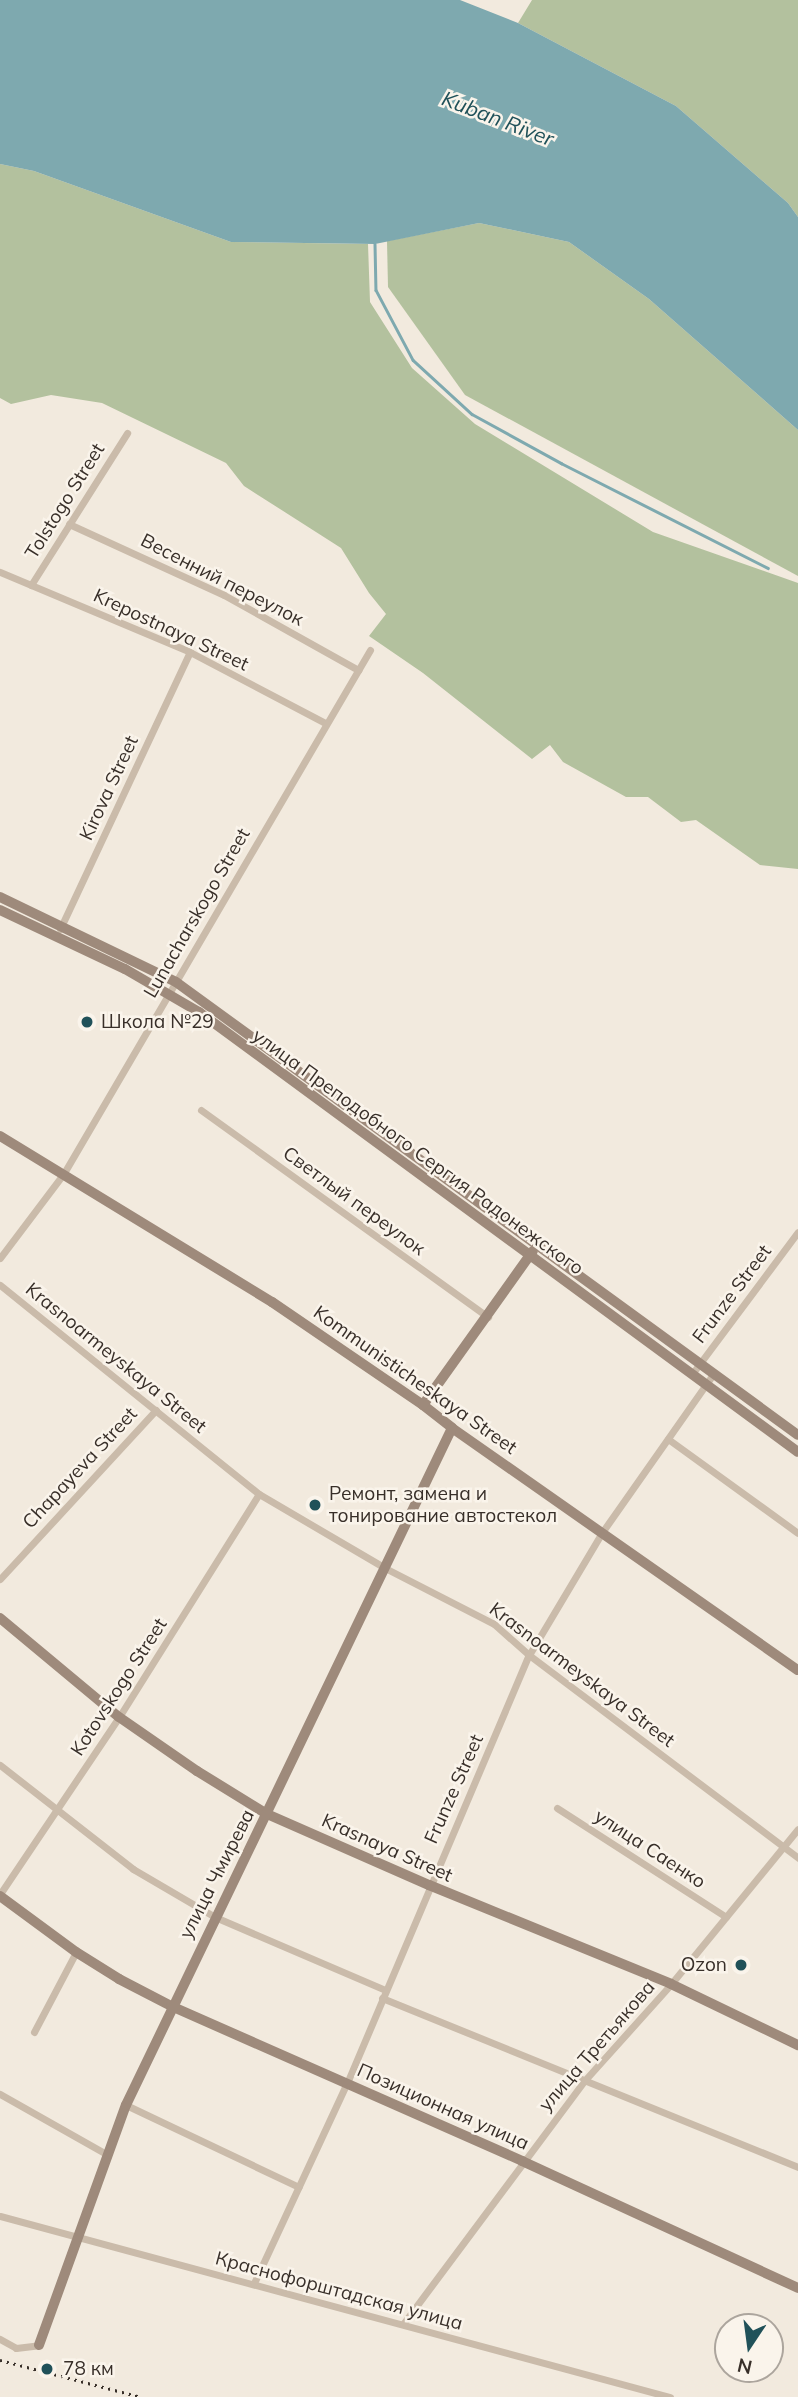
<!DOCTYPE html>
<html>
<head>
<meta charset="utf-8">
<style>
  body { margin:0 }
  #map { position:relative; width:798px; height:2397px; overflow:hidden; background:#f2eade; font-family:Mulish,sans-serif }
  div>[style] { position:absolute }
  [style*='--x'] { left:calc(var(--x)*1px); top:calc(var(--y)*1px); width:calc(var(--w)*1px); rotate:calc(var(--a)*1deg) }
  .green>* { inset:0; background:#b3c19e }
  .water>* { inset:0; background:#7ea9af }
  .stream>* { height:2.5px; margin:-1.25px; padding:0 1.25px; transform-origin:1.25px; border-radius:1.25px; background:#7ea9af }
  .street>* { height:7px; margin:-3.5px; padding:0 3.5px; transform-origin:3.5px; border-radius:3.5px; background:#cabbaa }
  .secondary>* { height:10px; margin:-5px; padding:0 5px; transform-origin:5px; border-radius:5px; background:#9e8a7b }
  .rail>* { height:2.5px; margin-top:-1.25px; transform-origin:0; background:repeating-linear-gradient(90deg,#382f29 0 2px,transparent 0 7px) }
  .dots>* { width:19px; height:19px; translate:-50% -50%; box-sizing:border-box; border:4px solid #faf4eb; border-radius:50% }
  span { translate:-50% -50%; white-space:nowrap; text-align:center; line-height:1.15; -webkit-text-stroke:5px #faf4eb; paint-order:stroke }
  .street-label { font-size:19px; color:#382f29 }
  .poi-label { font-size:19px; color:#382f29 }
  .left { translate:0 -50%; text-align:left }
  .right { translate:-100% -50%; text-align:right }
  .water-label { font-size:21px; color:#205159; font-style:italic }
  .north { position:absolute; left:714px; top:2313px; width:70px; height:70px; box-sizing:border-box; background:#faf4eb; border:2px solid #aca59d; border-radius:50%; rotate:193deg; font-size:19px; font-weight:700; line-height:28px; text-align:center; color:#382f29 }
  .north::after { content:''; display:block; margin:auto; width:24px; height:32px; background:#205159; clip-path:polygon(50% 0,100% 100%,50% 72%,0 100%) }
</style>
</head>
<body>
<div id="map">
  <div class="green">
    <i style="clip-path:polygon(532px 0,798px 0,798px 217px,788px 203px,676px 106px,518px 23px)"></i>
    <i style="clip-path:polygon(0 164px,34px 171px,231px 242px,368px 244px,370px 302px,412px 368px,475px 424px,653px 532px,798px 583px,798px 869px,760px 865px,696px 820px,681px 822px,648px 797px,626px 797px,563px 762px,550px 745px,532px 759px,423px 673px,369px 636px,386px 614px,369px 593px,341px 548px,244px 486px,226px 463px,102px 403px,51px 395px,11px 404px,0 398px)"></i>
    <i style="clip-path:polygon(479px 223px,569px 242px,649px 299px,798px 430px,798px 576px,465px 395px,388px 287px,387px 241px)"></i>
  </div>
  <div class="water">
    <i style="clip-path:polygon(0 0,460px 0,518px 23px,676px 106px,788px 203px,798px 217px,798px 430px,649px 299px,569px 242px,479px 223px,375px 244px,231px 242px,34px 171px,0 164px)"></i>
  </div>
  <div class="stream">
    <i style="--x:375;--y:244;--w:46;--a:88.8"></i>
    <i style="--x:376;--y:290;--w:79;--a:62.1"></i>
    <i style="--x:413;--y:360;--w:80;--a:42.5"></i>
    <i style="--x:472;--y:414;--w:102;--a:28.8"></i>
    <i style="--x:561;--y:463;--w:232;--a:26.9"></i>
  </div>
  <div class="street">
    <i style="--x:69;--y:524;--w:170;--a:24.6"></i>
    <i style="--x:224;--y:595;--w:154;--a:29.2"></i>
    <i style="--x:0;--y:572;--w:206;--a:22.8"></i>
    <i style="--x:190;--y:652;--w:153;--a:27.7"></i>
    <i style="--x:31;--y:585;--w:180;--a:-57.7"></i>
    <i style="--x:60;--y:929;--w:306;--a:-64.9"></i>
    <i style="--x:201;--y:1110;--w:354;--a:35.8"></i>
    <i style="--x:0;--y:1258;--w:106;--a:-53"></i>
    <i style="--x:64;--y:1173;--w:606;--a:-59.67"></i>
    <i style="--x:0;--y:1285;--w:333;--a:38.9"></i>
    <i style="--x:259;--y:1494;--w:146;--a:30.4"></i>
    <i style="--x:385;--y:1568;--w:123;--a:27.2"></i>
    <i style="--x:494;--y:1624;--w:47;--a:41.5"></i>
    <i style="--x:529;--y:1655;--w:337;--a:37"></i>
    <i style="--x:692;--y:1374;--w:177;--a:-53.3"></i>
    <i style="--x:668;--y:1439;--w:160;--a:35.9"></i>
    <i style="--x:0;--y:1579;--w:230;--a:-47.3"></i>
    <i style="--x:0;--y:1765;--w:169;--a:38"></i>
    <i style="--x:133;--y:1869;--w:95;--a:30.3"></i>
    <i style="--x:215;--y:1917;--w:185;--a:23.2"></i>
    <i style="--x:557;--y:1808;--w:201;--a:32.8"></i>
    <i style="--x:0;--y:1894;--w:213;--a:-56.1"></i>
    <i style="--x:119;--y:1717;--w:263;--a:-57.9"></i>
    <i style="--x:382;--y:1998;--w:449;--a:22.1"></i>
    <i style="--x:34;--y:2032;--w:90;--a:-62.3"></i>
    <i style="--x:0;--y:2094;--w:122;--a:29.5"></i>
    <i style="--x:126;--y:2105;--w:191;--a:25.4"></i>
    <i style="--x:0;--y:2216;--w:694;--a:15.12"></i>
    <i style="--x:254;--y:2283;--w:221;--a:-65.1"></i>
    <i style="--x:347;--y:2083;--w:465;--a:-67"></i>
    <i style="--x:529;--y:1655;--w:144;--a:-59.2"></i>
    <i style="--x:603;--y:1531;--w:193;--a:-54.9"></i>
    <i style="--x:403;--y:2324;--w:304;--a:-53.3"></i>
    <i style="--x:585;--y:2080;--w:129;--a:-48.1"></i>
    <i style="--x:671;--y:1984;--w:200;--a:-50.7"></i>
    <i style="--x:0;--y:2339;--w:18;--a:29"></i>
    <i style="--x:16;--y:2348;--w:23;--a:-7"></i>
  </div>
  <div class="secondary">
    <i style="--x:0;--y:897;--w:195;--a:25.8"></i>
    <i style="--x:176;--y:982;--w:769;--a:36.07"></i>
    <i style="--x:0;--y:910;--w:138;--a:25.3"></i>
    <i style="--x:125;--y:969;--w:86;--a:30.2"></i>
    <i style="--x:199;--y:1012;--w:743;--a:36.3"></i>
    <i style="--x:0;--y:1136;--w:319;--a:31.4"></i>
    <i style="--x:272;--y:1302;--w:183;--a:34.3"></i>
    <i style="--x:423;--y:1405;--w:37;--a:38"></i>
    <i style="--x:452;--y:1428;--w:422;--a:35"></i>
    <i style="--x:423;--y:1405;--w:189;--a:-54.5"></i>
    <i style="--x:0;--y:1618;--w:155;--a:39.8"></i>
    <i style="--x:119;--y:1717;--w:95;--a:34.7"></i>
    <i style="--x:197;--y:1771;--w:82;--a:31.6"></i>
    <i style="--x:267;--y:1814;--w:177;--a:23.7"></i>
    <i style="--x:429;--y:1885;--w:261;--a:22.2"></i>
    <i style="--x:671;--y:1984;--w:141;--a:25.7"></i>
    <i style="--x:0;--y:1896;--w:94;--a:36.4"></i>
    <i style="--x:76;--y:1952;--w:51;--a:32.1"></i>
    <i style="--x:119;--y:1979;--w:59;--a:27.4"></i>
    <i style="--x:171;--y:2006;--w:384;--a:23.8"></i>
    <i style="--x:522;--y:2161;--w:304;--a:24.7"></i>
    <i style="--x:39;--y:2345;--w:255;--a:-70.1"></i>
    <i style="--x:126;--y:2105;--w:751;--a:-64.29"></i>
  </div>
  <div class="rail">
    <i style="--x:0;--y:2360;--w:146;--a:14.7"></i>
  </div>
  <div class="dots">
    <i style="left:87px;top:1022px;background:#205159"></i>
    <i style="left:315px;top:1505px;background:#205159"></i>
    <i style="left:741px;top:1965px;background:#205159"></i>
    <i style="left:47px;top:2369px;background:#205159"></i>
  </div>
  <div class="street-label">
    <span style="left:65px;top:501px;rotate:-58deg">Tolstogo Street</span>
    <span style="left:222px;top:580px;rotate:27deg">Весенний переулок</span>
    <span style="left:171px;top:630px;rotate:25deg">Krepostnaya Street</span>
    <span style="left:109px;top:788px;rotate:-65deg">Kirova Street</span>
    <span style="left:197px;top:913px;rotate:-60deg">Lunacharskogo Street</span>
    <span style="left:418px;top:1152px;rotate:36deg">улица Преподобного Сергия Радонежского</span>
    <span style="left:354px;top:1201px;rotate:36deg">Светлый переулок</span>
    <span style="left:732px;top:1294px;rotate:-53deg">Frunze Street</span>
    <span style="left:116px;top:1358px;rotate:39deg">Krasnoarmeyskaya Street</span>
    <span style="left:415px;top:1380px;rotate:35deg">Kommunisticheskaya Street</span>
    <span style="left:80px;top:1468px;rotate:-47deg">Chapayeva Street</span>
    <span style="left:582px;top:1675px;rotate:37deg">Krasnoarmeyskaya Street</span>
    <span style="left:119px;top:1687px;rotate:-57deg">Kotovskogo Street</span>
    <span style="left:454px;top:1789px;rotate:-66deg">Frunze Street</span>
    <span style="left:387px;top:1848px;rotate:24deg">Krasnaya Street</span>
    <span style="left:650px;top:1849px;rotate:33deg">улица Саенко</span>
    <span style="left:217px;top:1874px;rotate:-63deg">улица Чмирева</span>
    <span style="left:597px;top:2046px;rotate:-49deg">улица Третьякова</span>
    <span style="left:443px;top:2107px;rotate:24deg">Позиционная улица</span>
    <span style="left:339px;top:2291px;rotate:15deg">Краснофорштадская улица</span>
  </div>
  <div class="poi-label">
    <span class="left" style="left:101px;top:1022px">Школа №29</span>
    <span class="left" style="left:329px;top:1505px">Ремонт, замена и<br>тонирование автостекол</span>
    <span class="right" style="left:727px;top:1965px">Ozon</span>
    <span class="left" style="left:63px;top:2369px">78 км</span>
  </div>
  <div class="water-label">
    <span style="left:498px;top:118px;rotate:21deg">Kuban River</span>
  </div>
  <div class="north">N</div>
</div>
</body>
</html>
